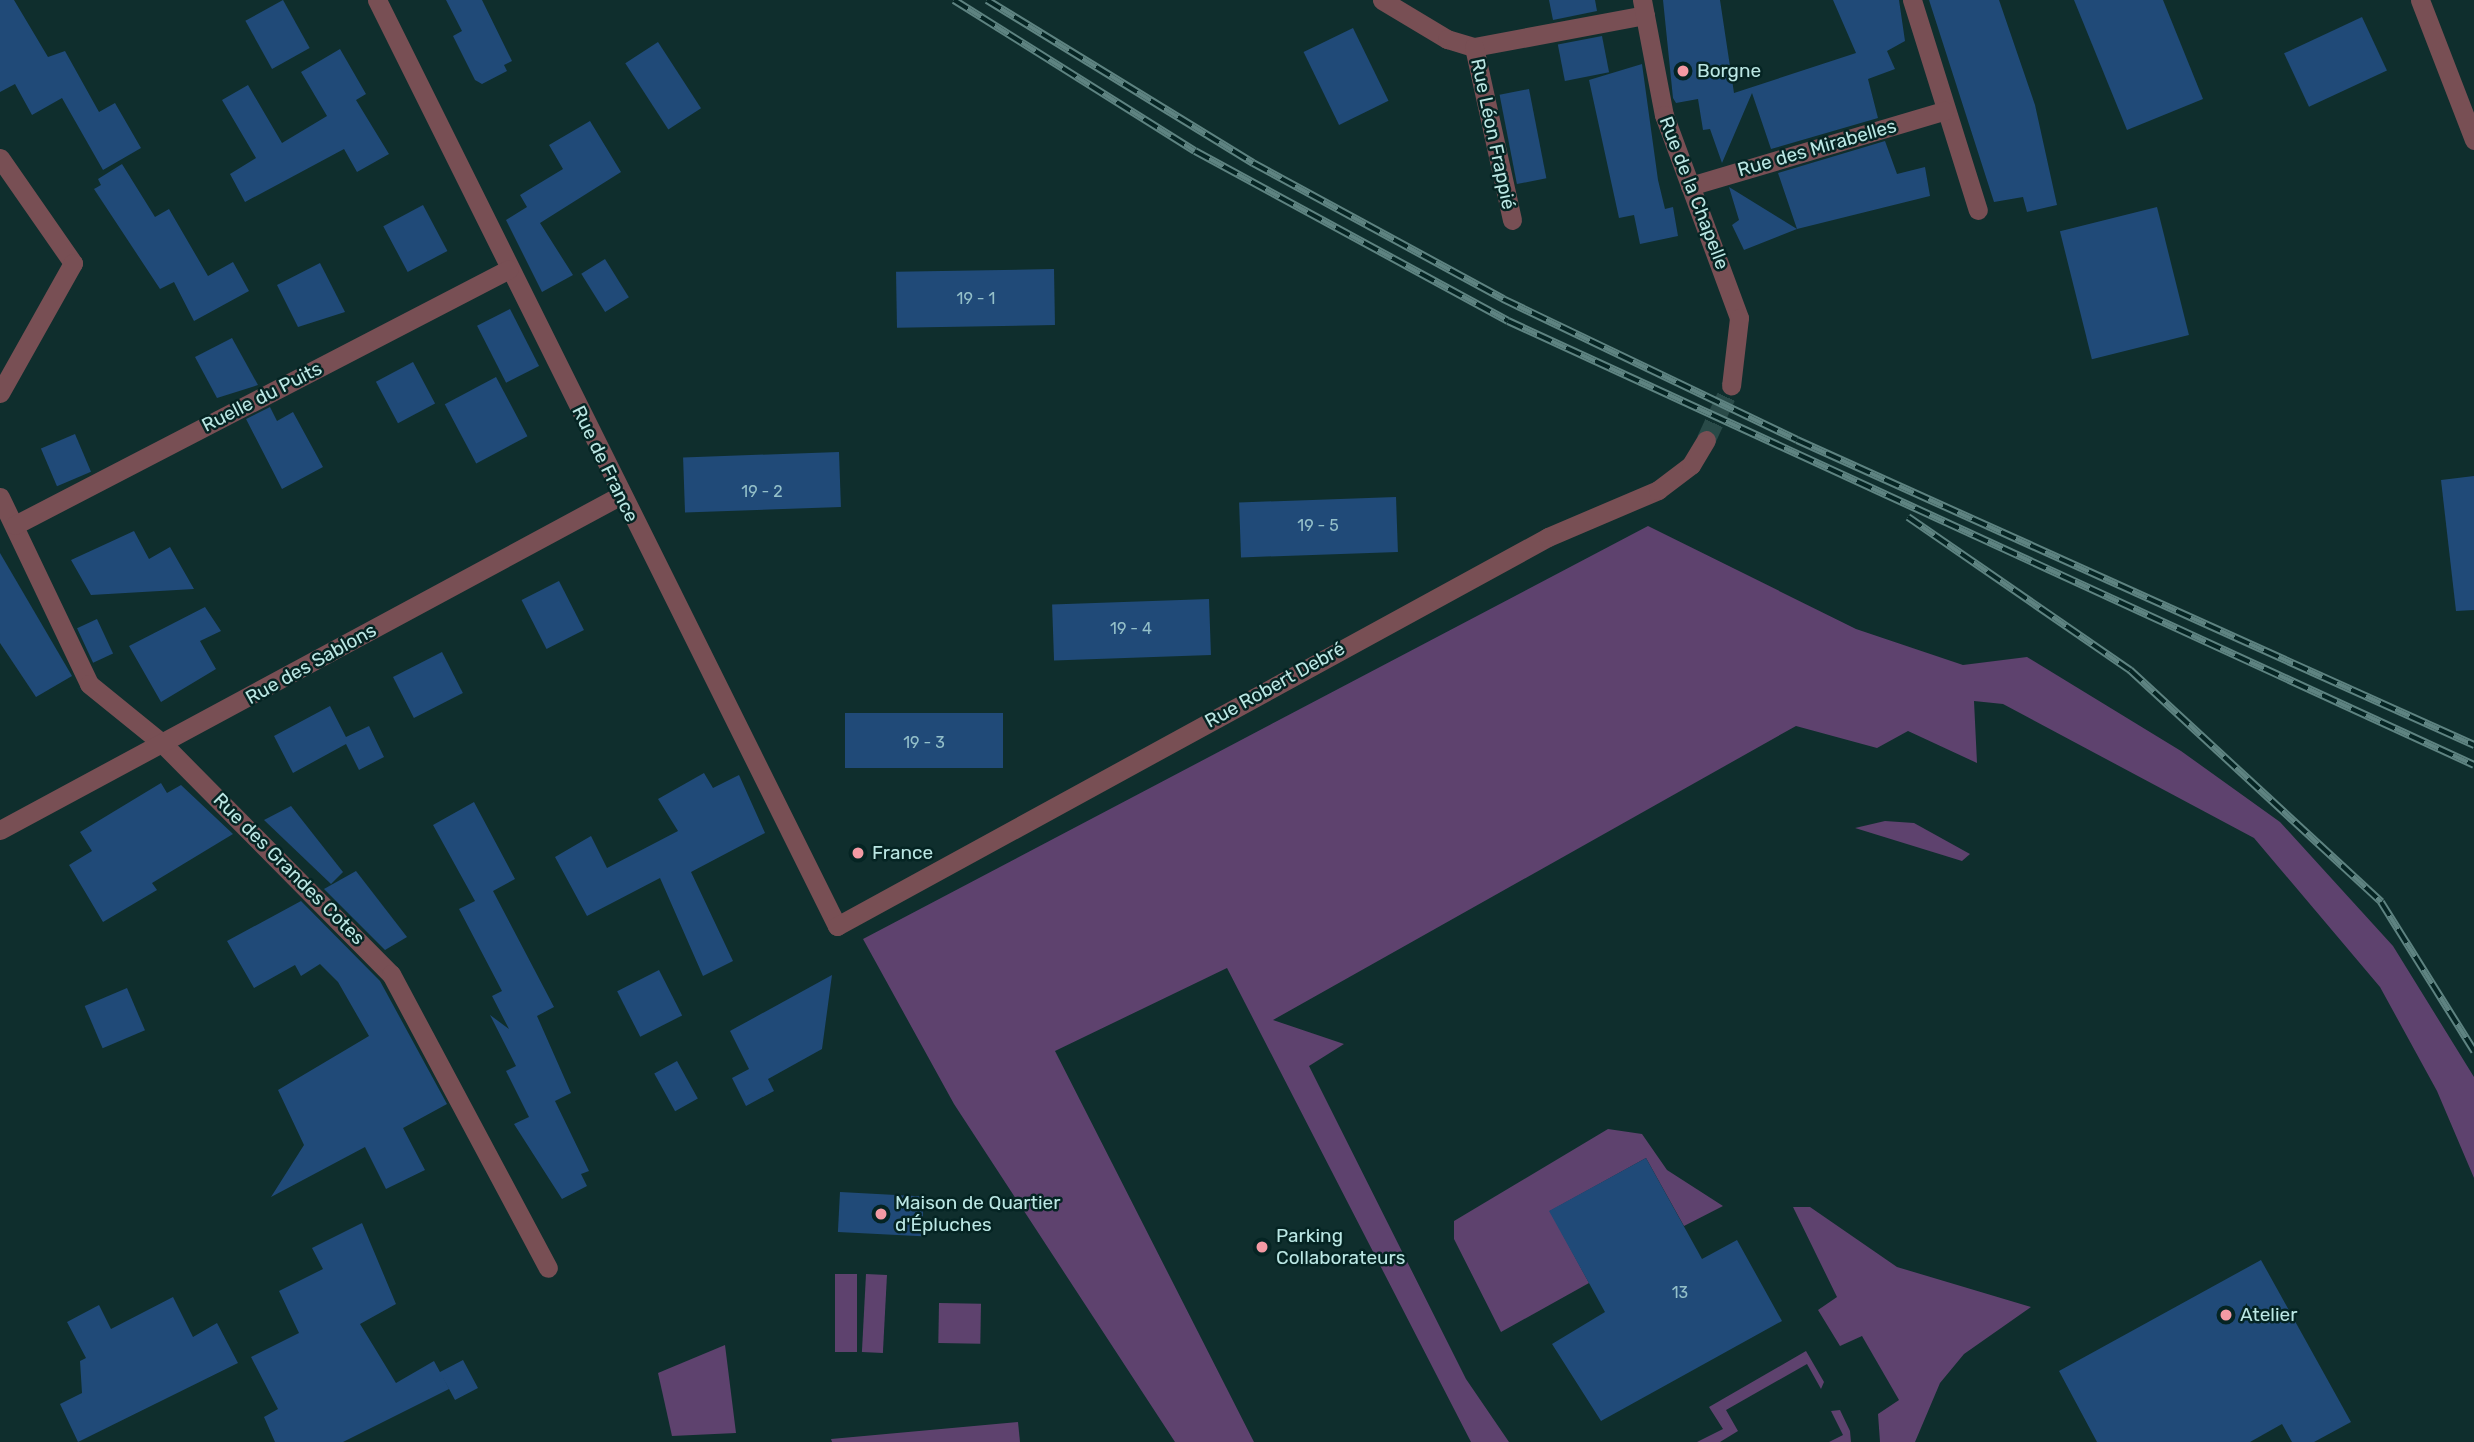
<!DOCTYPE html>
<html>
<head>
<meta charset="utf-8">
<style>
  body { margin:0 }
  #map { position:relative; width:2474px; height:1442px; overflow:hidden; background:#0f2e2d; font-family:Rubik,sans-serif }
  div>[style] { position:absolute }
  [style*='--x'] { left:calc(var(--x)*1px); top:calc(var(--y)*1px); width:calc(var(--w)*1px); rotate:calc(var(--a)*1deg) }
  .green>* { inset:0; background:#5e426e; transform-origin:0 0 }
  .building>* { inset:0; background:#204a78; transform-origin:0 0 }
  .minor-tunnel>* { height:19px; margin-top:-9.5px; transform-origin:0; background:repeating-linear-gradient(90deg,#294a48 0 19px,transparent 0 29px) }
  .minor>* { height:19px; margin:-9.5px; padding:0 9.5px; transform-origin:9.5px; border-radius:9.5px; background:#784f54 }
  .tertiary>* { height:19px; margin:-9.5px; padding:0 9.5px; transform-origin:9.5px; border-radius:9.5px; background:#784f54 }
  .rail>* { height:8px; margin-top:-4px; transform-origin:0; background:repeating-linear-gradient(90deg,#052423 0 16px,#5e8381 0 32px); box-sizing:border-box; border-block:2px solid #5e8381 }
  .dots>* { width:19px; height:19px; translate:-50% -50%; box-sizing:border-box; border:4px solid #052423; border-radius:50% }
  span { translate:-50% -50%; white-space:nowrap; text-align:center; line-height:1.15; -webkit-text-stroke:5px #052423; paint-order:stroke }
  .number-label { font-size:16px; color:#94c0c9 }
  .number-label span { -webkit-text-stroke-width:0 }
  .poi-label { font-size:19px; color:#bbe7e4 }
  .left { translate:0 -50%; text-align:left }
  .street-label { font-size:19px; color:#bbe7e4 }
</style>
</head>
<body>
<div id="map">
  <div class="green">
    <i style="clip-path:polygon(1648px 526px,1856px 629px,1963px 665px,2027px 657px,2181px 751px,2280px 822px,2393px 946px,2474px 1077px,2474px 1178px,2437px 1091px,2380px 987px,2254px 838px,2003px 704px,1974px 701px,1977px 763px,1908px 731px,1877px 748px,1796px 726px,1273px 1020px,1344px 1044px,1309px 1066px,1466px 1379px,1509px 1442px,1471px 1442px,1227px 968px,1055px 1051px,1254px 1442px,1175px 1442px,954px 1104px,863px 939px)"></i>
    <i style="clip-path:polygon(1885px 821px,1914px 823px,1970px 854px,1962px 861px,1855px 828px)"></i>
    <i style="clip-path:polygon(1608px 1129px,1642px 1134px,1667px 1170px,1723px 1206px,1684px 1226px,1646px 1158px,1550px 1211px,1589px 1283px,1501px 1332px,1454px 1239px,1454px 1221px)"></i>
    <i style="clip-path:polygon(1793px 1207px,1810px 1207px,1897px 1267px,2031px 1307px,1964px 1354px,1940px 1383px,1915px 1442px,1880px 1442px,1878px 1414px,1899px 1400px,1862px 1336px,1840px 1346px,1818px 1310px,1837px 1297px)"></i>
    <i style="left:835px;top:1274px;width:22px;height:78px"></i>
    <i style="left:866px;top:1274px;width:21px;height:78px;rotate:3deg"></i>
    <i style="left:939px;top:1303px;width:42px;height:40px;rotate:1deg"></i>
    <i style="clip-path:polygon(725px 1345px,736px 1433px,672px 1436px,658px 1373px)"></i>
    <i style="clip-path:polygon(1806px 1351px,1824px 1382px,1821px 1389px,1807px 1364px,1726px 1410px,1738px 1431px,1720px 1442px,1697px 1442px,1723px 1429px,1709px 1407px)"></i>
    <i style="clip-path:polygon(1840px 1410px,1850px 1431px,1851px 1442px,1829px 1442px,1843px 1435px,1831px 1411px)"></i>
    <i style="clip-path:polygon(1018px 1422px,1020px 1442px,832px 1442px,831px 1439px)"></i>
  </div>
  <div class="building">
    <i style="clip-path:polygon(0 0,14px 0,48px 57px,65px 51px,99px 112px,115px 103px,141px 148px,103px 170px,62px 98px,32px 115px,15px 84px,0 92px)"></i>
    <i style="left:283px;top:0;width:55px;height:43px;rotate:61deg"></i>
    <i style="clip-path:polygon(446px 0,482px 0,512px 61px,504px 65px,507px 71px,482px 84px,475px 80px,453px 36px,462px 31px)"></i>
    <i style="clip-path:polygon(1549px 0,1595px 0,1597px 11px,1553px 20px)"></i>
    <i style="clip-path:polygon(1663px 0,1720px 0,1734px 93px,1856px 53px,1833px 0,1899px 0,1905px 41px,1887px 51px,1895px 69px,1868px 79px,1878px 118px,1771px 149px,1752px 93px,1722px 163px,1710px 129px,1703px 130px,1698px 99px,1676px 103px,1673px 98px)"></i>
    <i style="clip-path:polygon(1929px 0,1999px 0,2035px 105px,2057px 205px,2027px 212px,2023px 197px,1994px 202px)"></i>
    <i style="clip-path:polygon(2074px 0,2163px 0,2203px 99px,2127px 130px)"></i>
    <i style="left:2362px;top:17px;width:59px;height:86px;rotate:65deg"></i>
    <i style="left:1353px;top:28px;width:81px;height:55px;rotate:64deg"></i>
    <i style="left:1602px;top:36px;width:37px;height:45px;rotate:79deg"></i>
    <i style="left:658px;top:42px;width:79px;height:39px;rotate:57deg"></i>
    <i style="clip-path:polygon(340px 49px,366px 94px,356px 100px,389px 154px,357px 172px,344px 149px,245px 202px,230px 174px,256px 158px,222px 100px,248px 85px,282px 143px,327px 116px,301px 72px)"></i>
    <i style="clip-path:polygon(1642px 64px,1658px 180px,1665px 209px,1673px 207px,1678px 236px,1640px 244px,1634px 215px,1619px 218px,1589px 80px)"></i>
    <i style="left:1529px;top:89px;width:91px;height:30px;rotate:79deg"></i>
    <i style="clip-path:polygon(590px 121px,621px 172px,540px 223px,573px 275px,542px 292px,506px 220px,527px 207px,520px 195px,563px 169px,549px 145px)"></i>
    <i style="clip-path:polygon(1885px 141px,1897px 174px,1925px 167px,1930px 196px,1797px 229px,1744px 250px,1732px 225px,1739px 220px,1729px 187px,1797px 229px,1778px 173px)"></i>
    <i style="clip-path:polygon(122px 164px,155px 217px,169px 209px,208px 276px,233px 262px,249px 291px,194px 321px,174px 282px,160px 289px,94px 189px,101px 185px,98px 179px)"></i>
    <i style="left:423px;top:205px;width:52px;height:45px;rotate:62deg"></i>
    <i style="left:2157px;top:207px;width:132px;height:100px;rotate:76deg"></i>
    <i style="left:605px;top:259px;width:45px;height:28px;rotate:58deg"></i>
    <i style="clip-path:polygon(320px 263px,345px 312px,298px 327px,277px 285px)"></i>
    <i style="left:1054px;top:269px;width:56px;height:158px;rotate:89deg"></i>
    <i style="left:510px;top:309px;width:64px;height:37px;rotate:63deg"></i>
    <i style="clip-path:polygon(232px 338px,258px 385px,217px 398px,195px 357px)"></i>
    <i style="left:413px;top:362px;width:47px;height:42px;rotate:62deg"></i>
    <i style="left:496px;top:377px;width:67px;height:58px;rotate:62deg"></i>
    <i style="clip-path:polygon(270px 407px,277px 421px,293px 412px,323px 467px,282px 489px,246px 419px)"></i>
    <i style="left:75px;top:434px;width:41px;height:37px;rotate:67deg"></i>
    <i style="left:839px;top:452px;width:55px;height:156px;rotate:88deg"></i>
    <i style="clip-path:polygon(2474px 476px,2474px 610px,2456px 611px,2441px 480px)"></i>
    <i style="left:1396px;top:497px;width:55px;height:157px;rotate:88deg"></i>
    <i style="clip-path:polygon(134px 531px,149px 559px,170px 547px,194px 589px,91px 595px,71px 560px)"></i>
    <i style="clip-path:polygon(0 553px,72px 676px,36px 697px,0 643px)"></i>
    <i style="left:559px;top:581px;width:55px;height:42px;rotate:63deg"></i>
    <i style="left:1209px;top:599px;width:56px;height:157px;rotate:88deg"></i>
    <i style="clip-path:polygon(205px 607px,221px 631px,200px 641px,216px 669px,161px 702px,129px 646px)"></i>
    <i style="left:97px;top:619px;width:38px;height:22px;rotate:65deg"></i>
    <i style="left:442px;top:652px;width:46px;height:55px;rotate:63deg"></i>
    <i style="clip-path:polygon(330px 706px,346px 737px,369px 726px,384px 757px,359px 770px,346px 744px,293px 773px,274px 736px)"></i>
    <i style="left:1003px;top:713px;width:55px;height:158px;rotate:90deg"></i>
    <i style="clip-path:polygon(704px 773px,713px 788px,739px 775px,765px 833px,691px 872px,733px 961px,703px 976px,660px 878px,587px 916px,555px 857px,591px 836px,607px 868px,678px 831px,658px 799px)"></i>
    <i style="clip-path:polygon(161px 783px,167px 793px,181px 785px,233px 834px,152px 883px,157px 890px,103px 922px,69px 865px,92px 851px,80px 832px)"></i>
    <i style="clip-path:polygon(474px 802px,515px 879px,493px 891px,554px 1007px,537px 1016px,571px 1093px,555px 1101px,589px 1171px,581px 1174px,587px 1186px,562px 1199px,514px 1124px,529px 1117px,506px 1071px,516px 1066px,490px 1015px,509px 1029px,492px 996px,502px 991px,459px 909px,475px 901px,433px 825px)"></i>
    <i style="clip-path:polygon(291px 806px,343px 872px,331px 884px,264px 820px)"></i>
    <i style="clip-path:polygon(356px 871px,407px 937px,385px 950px,324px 889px)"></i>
    <i style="clip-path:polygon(301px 901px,380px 981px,447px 1104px,403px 1128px,425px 1170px,386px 1189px,365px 1147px,271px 1197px,304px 1145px,278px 1090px,369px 1036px,338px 982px,320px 964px,301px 976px,295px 965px,254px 988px,227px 941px)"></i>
    <i style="left:659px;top:970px;width:51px;height:47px;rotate:63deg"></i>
    <i style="clip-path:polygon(832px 975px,822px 1049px,768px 1079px,774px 1091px,746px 1106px,732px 1078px,749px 1069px,730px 1031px)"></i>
    <i style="left:127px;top:988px;width:46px;height:46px;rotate:67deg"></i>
    <i style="left:677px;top:1061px;width:43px;height:26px;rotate:61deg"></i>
    <i style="clip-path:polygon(1646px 1158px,1702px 1259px,1737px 1240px,1782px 1321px,1601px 1421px,1552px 1344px,1605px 1312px,1549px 1211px)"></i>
    <i style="left:840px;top:1192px;width:84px;height:40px;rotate:3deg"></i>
    <i style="clip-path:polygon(362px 1223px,396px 1304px,360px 1324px,396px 1383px,434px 1361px,440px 1372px,463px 1360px,478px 1388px,455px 1400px,441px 1374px,449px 1389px,343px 1442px,275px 1442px,264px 1417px,278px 1409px,251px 1357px,299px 1333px,279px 1291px,323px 1269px,312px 1248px)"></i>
    <i style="clip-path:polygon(2261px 1260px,2351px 1422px,2314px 1442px,2292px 1442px,2282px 1424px,2250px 1442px,2097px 1442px,2059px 1371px)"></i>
    <i style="clip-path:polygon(173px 1297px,193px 1337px,217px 1323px,238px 1363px,78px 1442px,60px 1404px,82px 1393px,80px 1361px,86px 1358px,67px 1322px,99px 1305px,111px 1329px)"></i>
  </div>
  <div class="minor-tunnel">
    <i style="--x:1706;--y:440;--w:60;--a:-65.2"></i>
  </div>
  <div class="minor">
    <i style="--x:377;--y:0;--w:1034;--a:63.58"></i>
    <i style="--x:837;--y:926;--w:810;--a:-28.68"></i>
    <i style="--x:1548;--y:537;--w:120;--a:-23.1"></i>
    <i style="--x:1658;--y:490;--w:41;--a:-37.1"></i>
    <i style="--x:1691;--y:465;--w:29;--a:-59"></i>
    <i style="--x:1382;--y:0;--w:76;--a:31"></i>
    <i style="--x:1447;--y:39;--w:28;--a:17"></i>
    <i style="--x:1474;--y:47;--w:174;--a:-10.6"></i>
    <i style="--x:1642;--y:0;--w:117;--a:79.2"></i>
    <i style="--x:1664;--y:115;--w:216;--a:69.7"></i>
    <i style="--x:1739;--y:318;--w:68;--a:96.7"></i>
    <i style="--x:1912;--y:0;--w:220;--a:72.6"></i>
    <i style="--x:1474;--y:47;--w:177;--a:77.6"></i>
    <i style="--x:0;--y:158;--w:128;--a:55.2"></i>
    <i style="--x:73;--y:263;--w:149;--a:119.3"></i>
    <i style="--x:1690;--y:186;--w:265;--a:-16.5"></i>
    <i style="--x:0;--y:497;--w:207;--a:64.5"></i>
    <i style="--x:89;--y:684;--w:95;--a:39"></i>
    <i style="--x:163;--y:744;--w:324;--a:45.3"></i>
    <i style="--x:391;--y:974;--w:333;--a:61.9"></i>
    <i style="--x:15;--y:525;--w:556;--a:-27.39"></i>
    <i style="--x:0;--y:830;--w:706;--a:-28.34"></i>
  </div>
  <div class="tertiary">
    <i style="--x:2420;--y:0;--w:150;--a:68.9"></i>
  </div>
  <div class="rail">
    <i style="--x:954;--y:0;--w:284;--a:32.1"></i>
    <i style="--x:1195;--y:151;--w:356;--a:28.5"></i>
    <i style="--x:1508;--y:321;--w:1063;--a:24.68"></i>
    <i style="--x:987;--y:0;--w:312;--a:31.5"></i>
    <i style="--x:1253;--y:163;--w:285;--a:28.5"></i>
    <i style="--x:1503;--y:299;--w:326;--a:25.6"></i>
    <i style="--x:1797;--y:440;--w:743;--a:24.25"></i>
    <i style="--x:1908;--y:517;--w:270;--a:34.6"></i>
    <i style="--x:2130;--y:670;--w:342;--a:42.7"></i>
    <i style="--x:2381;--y:902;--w:176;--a:58"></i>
  </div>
  <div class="dots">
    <i style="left:1683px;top:71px;background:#f49aa4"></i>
    <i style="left:858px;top:853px;background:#f49aa4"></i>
    <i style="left:881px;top:1214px;background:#f49aa4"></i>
    <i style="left:1262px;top:1247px;background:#f49aa4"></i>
    <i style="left:2226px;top:1315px;background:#f49aa4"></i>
  </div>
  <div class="number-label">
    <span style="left:976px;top:299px">19 - 1</span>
    <span style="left:762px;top:492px">19 - 2</span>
    <span style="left:1318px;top:526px">19 - 5</span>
    <span style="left:1131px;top:629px">19 - 4</span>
    <span style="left:924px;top:743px">19 - 3</span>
    <span style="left:1680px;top:1293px">13</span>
  </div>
  <div class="poi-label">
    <span class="left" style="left:1697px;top:71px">Borgne</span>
    <span class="left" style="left:872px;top:853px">France</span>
    <span class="left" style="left:895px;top:1214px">Maison de Quartier<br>d'Épluches</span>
    <span class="left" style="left:1276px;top:1247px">Parking<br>Collaborateurs</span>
    <span class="left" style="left:2240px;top:1315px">Atelier</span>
  </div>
  <div class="street-label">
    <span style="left:1493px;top:134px;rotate:78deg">Rue Léon Frappié</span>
    <span style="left:1817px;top:148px;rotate:-16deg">Rue des Mirabelles</span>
    <span style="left:1694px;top:193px;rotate:69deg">Rue de la Chapelle</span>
    <span style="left:262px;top:397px;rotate:-27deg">Ruelle du Puits</span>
    <span style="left:605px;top:464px;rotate:64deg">Rue de France</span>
    <span style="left:311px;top:664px;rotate:-29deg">Rue des Sablons</span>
    <span style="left:1275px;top:685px;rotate:-29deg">Rue Robert Debré</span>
    <span style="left:289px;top:869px;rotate:45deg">Rue des Grandes Cotes</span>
  </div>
</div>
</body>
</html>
